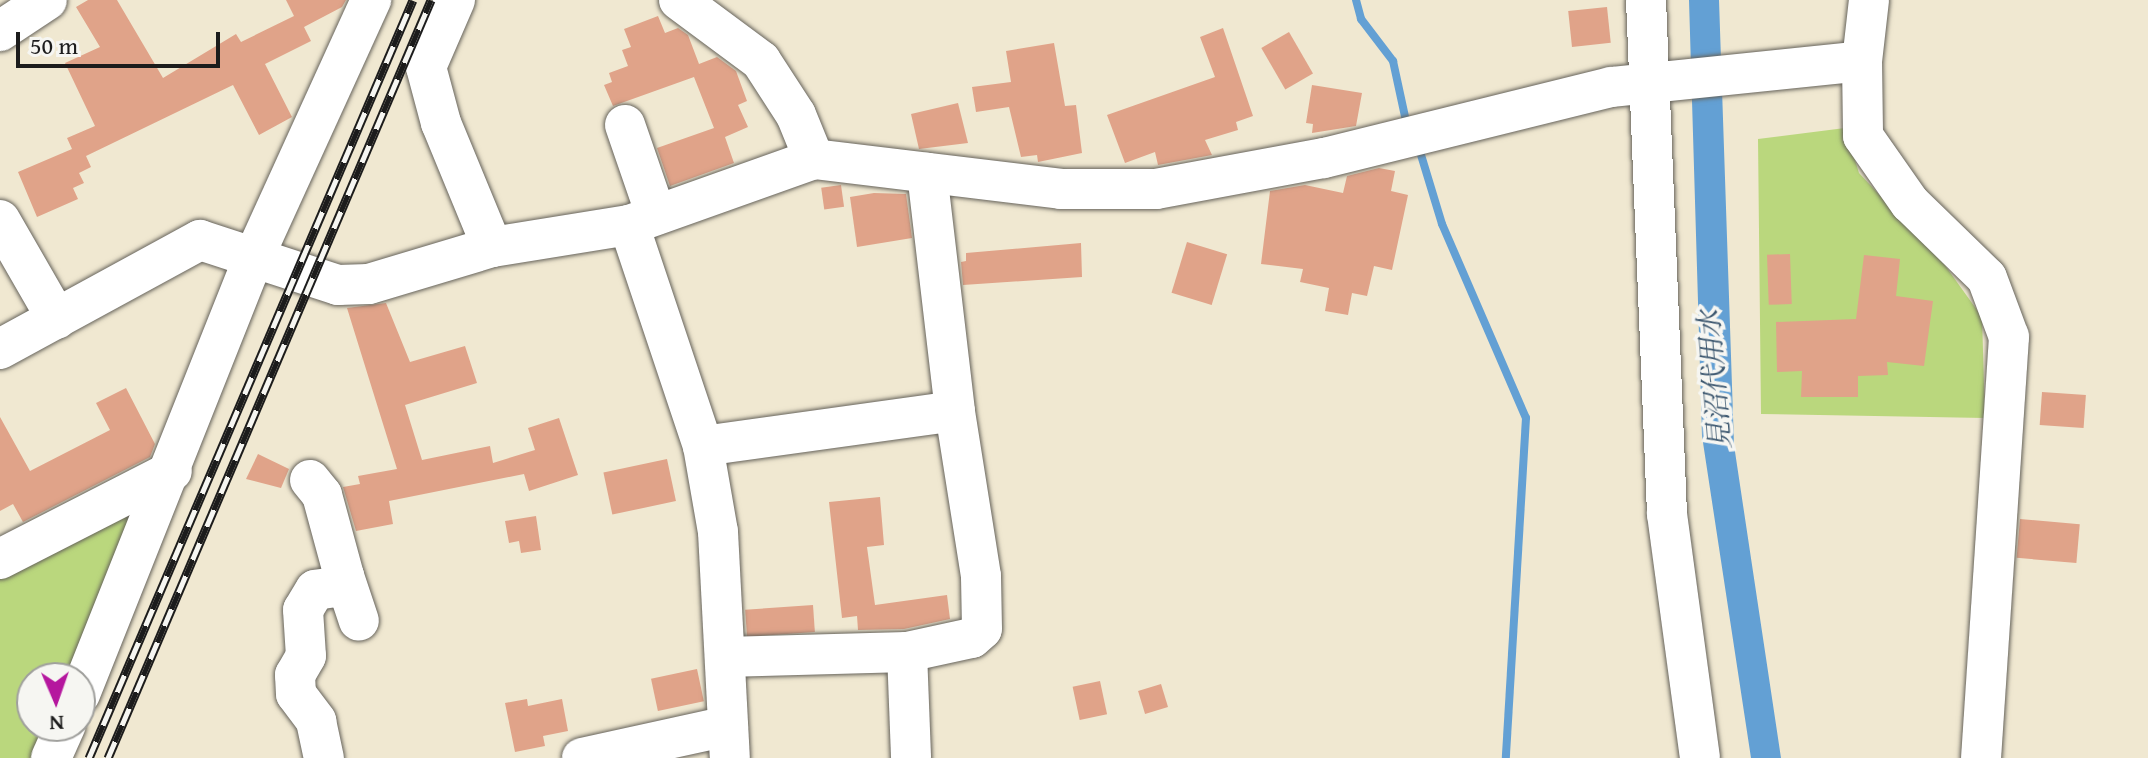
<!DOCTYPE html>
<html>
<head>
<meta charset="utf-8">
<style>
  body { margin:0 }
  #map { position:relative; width:2148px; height:758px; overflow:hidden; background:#f0e8d1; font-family:"Gentium Book Plus","Noto Serif JP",serif }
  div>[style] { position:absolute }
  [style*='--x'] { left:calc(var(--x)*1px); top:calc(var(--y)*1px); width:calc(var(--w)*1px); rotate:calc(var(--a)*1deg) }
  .green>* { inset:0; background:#bad77d }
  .water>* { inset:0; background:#63a0d4 }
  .stream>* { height:8px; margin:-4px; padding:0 4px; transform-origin:4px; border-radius:4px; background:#63a0d4 }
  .building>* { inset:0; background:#e0a389; transform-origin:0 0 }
  .roads { filter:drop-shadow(0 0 2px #66635b) drop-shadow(0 0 2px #66635b) }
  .minor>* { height:40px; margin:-20px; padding:0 20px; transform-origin:20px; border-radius:20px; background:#fff }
  .rail>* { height:9px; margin-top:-4.5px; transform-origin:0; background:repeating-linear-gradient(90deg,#f6f6f2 0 18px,#1c1c1c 0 36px); box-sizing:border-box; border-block:2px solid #1c1c1c }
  span { translate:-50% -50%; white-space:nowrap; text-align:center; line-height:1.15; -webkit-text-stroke:7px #f6f6f2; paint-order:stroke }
  .water-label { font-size:28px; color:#3c576f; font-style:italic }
  .north { position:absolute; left:16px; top:662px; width:80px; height:80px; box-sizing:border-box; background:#f6f6f2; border:2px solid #9f9f9c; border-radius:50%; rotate:178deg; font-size:22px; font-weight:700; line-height:32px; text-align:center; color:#1c1c1c }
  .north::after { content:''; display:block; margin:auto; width:28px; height:36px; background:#b5179e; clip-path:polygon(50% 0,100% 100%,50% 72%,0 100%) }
  .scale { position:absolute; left:16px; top:32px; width:204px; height:36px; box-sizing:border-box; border:4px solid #1c1c1c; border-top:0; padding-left:10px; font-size:24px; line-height:28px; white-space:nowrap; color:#1c1c1c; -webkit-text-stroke:6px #f6f6f2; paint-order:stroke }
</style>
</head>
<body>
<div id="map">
  <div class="green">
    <i style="clip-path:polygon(1845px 128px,1859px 173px,1944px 264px,1982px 317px,1985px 418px,1761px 414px,1758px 139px)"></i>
    <i style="clip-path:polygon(136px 502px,71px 678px,32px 678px,32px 726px,50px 726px,36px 758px,0 758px,0 573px)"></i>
  </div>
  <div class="water">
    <i style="clip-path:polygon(1689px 0,1719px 0,1734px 445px,1781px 758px,1751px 758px,1702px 436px)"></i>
  </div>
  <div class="stream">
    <i style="--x:1356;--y:0;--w:20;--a:75"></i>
    <i style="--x:1361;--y:19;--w:53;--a:52.7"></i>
    <i style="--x:1393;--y:61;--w:66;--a:77.8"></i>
    <i style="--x:1418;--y:145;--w:83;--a:73.1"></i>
    <i style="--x:1442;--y:224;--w:211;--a:66.6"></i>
    <i style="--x:1526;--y:418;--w:341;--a:93.4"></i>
  </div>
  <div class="building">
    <i style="clip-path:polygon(88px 0,117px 0,163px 78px,236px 34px,241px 42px,294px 16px,286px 0,346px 0,342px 7px,304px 27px,311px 41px,265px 64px,292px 117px,259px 135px,233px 85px,86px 156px,91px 167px,79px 173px,84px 183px,73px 188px,78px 199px,37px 217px,18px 172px,72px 149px,67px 138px,95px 126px,65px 63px,100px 47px,76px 7px)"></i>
    <i style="left:1607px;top:7px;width:36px;height:39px;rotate:84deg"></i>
    <i style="clip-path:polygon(658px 16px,665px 33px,678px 28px,688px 35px,699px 64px,717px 57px,736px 71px,747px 101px,738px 105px,748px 127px,725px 137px,734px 163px,670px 186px,657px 148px,714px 128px,694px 77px,613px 106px,604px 85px,612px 82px,609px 73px,628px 66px,622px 50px,631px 47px,624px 29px)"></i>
    <i style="clip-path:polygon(1223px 28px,1253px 116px,1236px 122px,1238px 130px,1205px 140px,1212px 155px,1158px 165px,1155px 152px,1125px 163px,1107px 115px,1215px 77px,1200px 37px)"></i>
    <i style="left:1289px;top:32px;width:48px;height:32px;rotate:60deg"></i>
    <i style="clip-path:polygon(1054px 43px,1065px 106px,1076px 105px,1082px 153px,1038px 162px,1037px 155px,1021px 157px,1009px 107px,976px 112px,972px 87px,1011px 82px,1006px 51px)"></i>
    <i style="clip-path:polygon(1312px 85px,1362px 93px,1356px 126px,1312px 133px,1313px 124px,1306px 123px)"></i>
    <i style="clip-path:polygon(958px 103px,968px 143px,919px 149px,911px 114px)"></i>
    <i style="clip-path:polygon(1379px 168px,1395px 171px,1391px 191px,1408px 195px,1392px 270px,1374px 266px,1367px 296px,1352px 293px,1348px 315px,1325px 311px,1329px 288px,1300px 282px,1303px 269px,1261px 264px,1270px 191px,1305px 185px,1343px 193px,1347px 176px)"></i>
    <i style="left:841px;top:185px;width:22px;height:20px;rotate:82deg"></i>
    <i style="clip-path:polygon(874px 193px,906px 194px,912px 238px,857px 247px,850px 197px)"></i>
    <i style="left:1187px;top:242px;width:42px;height:53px;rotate:17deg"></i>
    <i style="clip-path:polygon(1081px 243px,1082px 277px,963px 285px,961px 262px,966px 261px,966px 253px)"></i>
    <i style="left:1790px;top:254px;width:50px;height:23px;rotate:88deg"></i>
    <i style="clip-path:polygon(1864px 255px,1900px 259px,1896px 296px,1933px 301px,1924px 366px,1887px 362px,1888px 375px,1858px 376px,1858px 397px,1801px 397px,1802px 371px,1777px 372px,1776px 322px,1856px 319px)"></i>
    <i style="clip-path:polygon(386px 303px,410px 362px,465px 346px,477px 383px,405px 405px,422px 460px,490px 446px,493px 463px,535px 450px,528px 428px,559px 418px,578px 475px,529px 491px,524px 474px,389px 501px,393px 524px,356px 531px,343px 487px,360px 484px,358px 476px,397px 469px,347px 308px)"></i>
    <i style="clip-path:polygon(126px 388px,155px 444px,150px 457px,23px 522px,13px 504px,0 511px,0 417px,30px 471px,110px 430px,96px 403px)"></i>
    <i style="left:2042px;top:392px;width:44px;height:33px;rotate:4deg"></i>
    <i style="clip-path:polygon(258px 454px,289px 469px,281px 488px,246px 479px)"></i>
    <i style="left:667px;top:459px;width:43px;height:65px;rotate:78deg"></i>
    <i style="clip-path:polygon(880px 497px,884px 545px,867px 547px,875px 605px,947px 595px,950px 619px,904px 629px,858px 630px,857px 616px,842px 618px,829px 502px)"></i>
    <i style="clip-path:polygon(536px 516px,541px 550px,521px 553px,519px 541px,509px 543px,505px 521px)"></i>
    <i style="left:2020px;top:519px;width:60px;height:39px;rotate:5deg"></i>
    <i style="left:813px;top:605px;width:27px;height:68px;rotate:86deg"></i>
    <i style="left:697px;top:669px;width:33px;height:47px;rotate:78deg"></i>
    <i style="left:1100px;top:681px;width:34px;height:28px;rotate:78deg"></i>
    <i style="left:1161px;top:684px;width:24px;height:24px;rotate:73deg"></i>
    <i style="clip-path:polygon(527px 699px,528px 706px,562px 699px,568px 731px,543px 736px,545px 746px,515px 752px,505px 703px)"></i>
  </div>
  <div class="roads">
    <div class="minor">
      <i style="--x:455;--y:0;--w:73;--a:113.4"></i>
      <i style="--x:426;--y:67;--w:58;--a:75"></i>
      <i style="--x:441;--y:123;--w:134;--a:67.6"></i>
      <i style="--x:679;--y:0;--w:102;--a:36.6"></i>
      <i style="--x:761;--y:61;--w:64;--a:57.1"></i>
      <i style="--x:796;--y:115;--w:48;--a:67.8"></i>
      <i style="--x:1646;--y:0;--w:514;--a:87.66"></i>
      <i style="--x:1667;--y:514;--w:246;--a:82.3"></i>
      <i style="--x:1869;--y:0;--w:61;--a:96.5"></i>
      <i style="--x:1862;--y:61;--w:75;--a:89.2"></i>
      <i style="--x:1863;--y:136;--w:82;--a:55"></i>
      <i style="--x:1910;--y:203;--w:107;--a:44.2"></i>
      <i style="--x:1987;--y:278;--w:63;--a:69.6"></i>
      <i style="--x:2009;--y:337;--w:422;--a:93.8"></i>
      <i style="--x:0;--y:31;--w:56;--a:-33.4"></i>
      <i style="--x:625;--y:125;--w:95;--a:71"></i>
      <i style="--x:0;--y:220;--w:114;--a:60.1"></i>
      <i style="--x:629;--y:225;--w:233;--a:71.5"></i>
      <i style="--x:703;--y:446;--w:87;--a:80.1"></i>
      <i style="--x:718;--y:532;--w:226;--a:87"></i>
      <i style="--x:0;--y:349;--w:228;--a:-28.6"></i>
      <i style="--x:200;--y:240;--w:145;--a:18.1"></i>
      <i style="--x:338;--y:285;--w:31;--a:-2"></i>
      <i style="--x:369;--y:284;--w:128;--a:-16.7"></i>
      <i style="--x:492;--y:247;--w:139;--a:-9.1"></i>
      <i style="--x:629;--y:225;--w:196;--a:-19.6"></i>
      <i style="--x:814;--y:159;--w:249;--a:6.9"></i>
      <i style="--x:1061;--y:189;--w:95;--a:0"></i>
      <i style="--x:1156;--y:189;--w:171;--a:-10.5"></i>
      <i style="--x:1324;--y:158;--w:296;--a:-13.9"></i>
      <i style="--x:1611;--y:87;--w:252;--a:-5.9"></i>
      <i style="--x:703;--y:446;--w:254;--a:-7.9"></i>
      <i style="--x:310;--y:480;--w:19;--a:51"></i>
      <i style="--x:322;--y:495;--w:84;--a:74.8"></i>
      <i style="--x:344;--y:576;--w:14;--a:126"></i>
      <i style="--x:336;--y:587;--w:21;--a:172"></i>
      <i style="--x:315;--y:590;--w:23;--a:121"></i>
      <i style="--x:303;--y:610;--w:46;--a:86.3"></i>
      <i style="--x:306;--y:656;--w:22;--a:120"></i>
      <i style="--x:295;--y:675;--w:19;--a:87"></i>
      <i style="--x:296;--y:694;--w:34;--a:53"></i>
      <i style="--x:316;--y:721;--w:38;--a:78"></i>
      <i style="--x:0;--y:559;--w:193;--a:-27.1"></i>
      <i style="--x:344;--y:576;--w:47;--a:71.6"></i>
      <i style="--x:907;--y:652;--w:106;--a:87.8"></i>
      <i style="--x:725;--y:657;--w:182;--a:-1.6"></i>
      <i style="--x:907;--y:652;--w:66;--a:-12.2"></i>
      <i style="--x:972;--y:638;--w:13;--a:-42"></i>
      <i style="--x:982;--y:629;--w:53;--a:-91.1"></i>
      <i style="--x:981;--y:576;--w:167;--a:-99"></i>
      <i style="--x:955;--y:411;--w:240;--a:-96.7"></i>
      <i style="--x:80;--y:694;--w:468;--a:-68.3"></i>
      <i style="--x:253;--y:259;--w:285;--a:-65.5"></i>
      <i style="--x:51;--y:758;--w:35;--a:-66"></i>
      <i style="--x:582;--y:758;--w:149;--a:-12.4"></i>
    </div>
  </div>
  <div class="rail">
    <i style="--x:89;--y:758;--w:824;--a:-66.86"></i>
    <i style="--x:108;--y:758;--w:824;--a:-66.92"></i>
  </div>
  <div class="water-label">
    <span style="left:1714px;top:380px;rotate:-95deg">見沼代用水</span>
  </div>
  <div class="north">N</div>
  <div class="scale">50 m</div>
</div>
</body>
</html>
